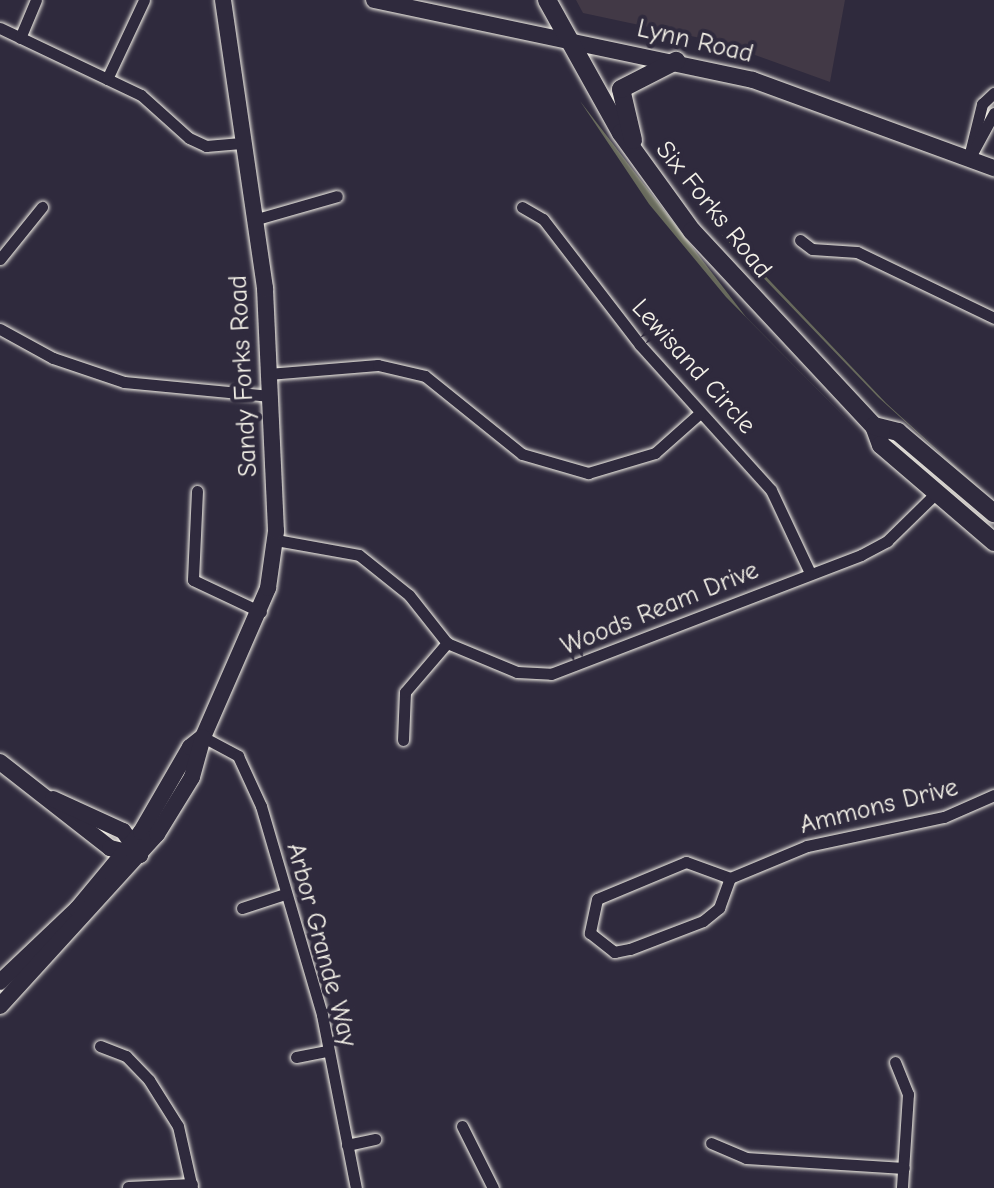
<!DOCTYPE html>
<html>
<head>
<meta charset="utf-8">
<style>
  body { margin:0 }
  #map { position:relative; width:994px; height:1188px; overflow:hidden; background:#2f2a3d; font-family:"Comic Neue",sans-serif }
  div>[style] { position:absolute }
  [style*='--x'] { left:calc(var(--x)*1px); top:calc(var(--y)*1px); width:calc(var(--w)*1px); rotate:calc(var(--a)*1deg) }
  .built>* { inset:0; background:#423946 }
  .green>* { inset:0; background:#686a5c }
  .roads { filter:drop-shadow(0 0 2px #f4f1e8) drop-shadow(0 0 2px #f4f1e8) }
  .street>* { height:11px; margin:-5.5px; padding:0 5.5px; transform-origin:5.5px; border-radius:5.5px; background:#2f2a3d }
  .secondary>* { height:16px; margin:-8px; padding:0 8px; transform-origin:8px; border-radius:8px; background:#2f2a3d }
  .primary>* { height:18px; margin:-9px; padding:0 9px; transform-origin:9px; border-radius:9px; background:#2f2a3d }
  span { translate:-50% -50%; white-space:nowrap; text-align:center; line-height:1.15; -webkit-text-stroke:8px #2f2a3d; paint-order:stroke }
  .street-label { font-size:26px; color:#f4f1e8 }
</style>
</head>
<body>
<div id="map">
  <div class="built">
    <i style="clip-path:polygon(576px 0,845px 0,830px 82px,719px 42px,583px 13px)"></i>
  </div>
  <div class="green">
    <i style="clip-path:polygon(580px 101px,746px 317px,915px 488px,726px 297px,649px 204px)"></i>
    <i style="clip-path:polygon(721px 234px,753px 263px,886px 403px,994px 502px,878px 397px)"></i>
  </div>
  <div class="roads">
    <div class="street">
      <i style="--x:0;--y:28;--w:156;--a:25.4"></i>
      <i style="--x:141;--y:95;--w:64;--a:41.9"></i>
      <i style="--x:189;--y:138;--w:19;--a:25"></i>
      <i style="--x:206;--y:146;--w:38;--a:-5"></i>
      <i style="--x:20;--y:38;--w:41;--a:-67.2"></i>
      <i style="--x:107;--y:79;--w:87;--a:-64.9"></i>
      <i style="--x:969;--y:157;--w:55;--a:-76.2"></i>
      <i style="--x:982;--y:104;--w:16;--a:-43"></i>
      <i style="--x:970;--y:157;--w:50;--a:-61.4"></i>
      <i style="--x:522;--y:207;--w:24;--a:30"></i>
      <i style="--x:543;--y:219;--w:159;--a:52.4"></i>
      <i style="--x:640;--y:345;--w:195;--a:47.9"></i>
      <i style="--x:771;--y:490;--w:92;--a:64.8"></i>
      <i style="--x:257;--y:219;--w:83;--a:-16"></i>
      <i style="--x:800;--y:240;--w:15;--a:37"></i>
      <i style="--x:812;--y:249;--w:45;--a:3.8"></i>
      <i style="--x:857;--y:252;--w:152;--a:25.7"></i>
      <i style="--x:0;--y:259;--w:67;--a:-51.1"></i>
      <i style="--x:0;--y:329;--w:60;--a:28.7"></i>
      <i style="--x:53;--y:358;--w:75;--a:18.7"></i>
      <i style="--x:124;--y:382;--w:147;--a:5.5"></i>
      <i style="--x:268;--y:374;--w:110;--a:-4.7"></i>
      <i style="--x:378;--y:365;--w:48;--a:13.2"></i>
      <i style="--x:425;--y:376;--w:124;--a:38.8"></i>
      <i style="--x:522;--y:454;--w:69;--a:16.1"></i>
      <i style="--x:588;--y:473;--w:70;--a:-16.6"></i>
      <i style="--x:655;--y:453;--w:60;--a:-41.6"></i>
      <i style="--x:197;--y:491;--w:89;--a:92.6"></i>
      <i style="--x:193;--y:580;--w:75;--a:25.2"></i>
      <i style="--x:276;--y:540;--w:84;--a:10.2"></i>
      <i style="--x:359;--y:555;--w:64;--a:38.7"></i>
      <i style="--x:409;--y:595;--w:61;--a:51.6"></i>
      <i style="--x:447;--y:643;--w:76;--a:22.5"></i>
      <i style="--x:517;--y:672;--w:34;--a:3"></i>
      <i style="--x:551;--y:674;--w:332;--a:-21"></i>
      <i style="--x:861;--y:555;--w:30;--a:-28"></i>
      <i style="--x:887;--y:541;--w:66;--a:-44.4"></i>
      <i style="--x:203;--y:737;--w:40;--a:28"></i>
      <i style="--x:238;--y:756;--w:55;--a:65.3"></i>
      <i style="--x:261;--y:806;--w:218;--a:73.7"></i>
      <i style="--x:322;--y:1015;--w:176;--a:78.9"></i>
      <i style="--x:403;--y:740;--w:48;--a:-87.6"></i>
      <i style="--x:405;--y:692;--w:65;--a:-49.4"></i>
      <i style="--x:730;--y:878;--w:47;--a:-160"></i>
      <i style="--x:686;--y:862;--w:96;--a:157.4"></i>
      <i style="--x:597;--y:899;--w:35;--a:102"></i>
      <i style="--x:590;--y:933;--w:31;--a:38"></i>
      <i style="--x:614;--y:952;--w:16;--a:-11"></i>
      <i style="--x:630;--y:949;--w:78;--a:-21"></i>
      <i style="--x:703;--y:921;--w:21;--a:-39"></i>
      <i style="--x:719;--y:908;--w:32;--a:-70"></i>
      <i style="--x:730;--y:878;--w:83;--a:-22.6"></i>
      <i style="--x:807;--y:846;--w:140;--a:-12"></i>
      <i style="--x:944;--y:817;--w:55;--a:-23.7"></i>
      <i style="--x:242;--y:908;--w:45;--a:-18"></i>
      <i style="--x:100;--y:1046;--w:28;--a:21"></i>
      <i style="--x:126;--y:1056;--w:33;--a:46"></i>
      <i style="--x:149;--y:1080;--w:54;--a:57.8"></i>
      <i style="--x:178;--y:1126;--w:64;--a:77.3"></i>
      <i style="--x:296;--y:1057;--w:33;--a:-11"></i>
      <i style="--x:895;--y:1062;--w:35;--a:68"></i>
      <i style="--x:908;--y:1094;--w:94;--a:93.7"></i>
      <i style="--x:462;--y:1126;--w:69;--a:63.4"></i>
      <i style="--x:711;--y:1143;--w:38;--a:23"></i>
      <i style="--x:746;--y:1158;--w:158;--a:3.6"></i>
      <i style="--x:347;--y:1145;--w:29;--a:-12"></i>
      <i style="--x:128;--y:1187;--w:64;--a:-2.7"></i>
    </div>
    <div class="secondary">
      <i style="--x:374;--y:0;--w:387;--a:11.9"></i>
      <i style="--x:753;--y:80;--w:257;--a:20.1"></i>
      <i style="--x:0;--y:762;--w:140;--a:38"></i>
      <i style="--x:110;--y:848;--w:31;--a:13"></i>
      <i style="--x:140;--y:855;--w:29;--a:-125"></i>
      <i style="--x:123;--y:831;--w:77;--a:-155.4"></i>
      <i style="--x:0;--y:982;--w:106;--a:-43.5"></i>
      <i style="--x:77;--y:909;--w:100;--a:-50.3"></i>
      <i style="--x:141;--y:832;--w:98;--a:-60"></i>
      <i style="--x:190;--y:747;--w:16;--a:-38"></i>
      <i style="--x:203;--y:737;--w:163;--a:-66.4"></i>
      <i style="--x:268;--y:588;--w:58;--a:-82"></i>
      <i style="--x:276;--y:531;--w:243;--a:-92.6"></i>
      <i style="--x:265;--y:288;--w:291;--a:-98.3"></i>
      <i style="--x:0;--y:1006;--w:233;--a:-47.6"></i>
      <i style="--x:157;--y:834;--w:67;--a:-58.4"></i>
      <i style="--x:192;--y:777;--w:41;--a:-74.6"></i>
    </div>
    <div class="primary">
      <i style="--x:547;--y:0;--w:152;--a:60.9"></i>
      <i style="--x:621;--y:133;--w:121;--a:54.1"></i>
      <i style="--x:692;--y:231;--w:267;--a:47"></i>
      <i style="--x:874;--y:426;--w:20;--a:70"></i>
      <i style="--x:881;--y:445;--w:149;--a:40.6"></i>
      <i style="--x:633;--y:140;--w:52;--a:-103.2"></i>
      <i style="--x:621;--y:89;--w:62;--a:-27"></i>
      <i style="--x:874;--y:426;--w:25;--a:14"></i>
      <i style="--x:898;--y:432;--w:126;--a:40.2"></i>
    </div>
  </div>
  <div class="street-label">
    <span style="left:695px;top:42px;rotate:13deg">Lynn Road</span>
    <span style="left:713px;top:210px;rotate:51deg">Six Forks Road</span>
    <span style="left:693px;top:367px;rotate:48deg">Lewisand Circle</span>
    <span style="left:244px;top:376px;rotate:-93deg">Sandy Forks Road</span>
    <span style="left:660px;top:609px;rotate:-22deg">Woods Ream Drive</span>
    <span style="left:879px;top:807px;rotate:-14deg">Ammons Drive</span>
    <span style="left:321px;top:945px;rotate:75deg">Arbor Grande Way</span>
  </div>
</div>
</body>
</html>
